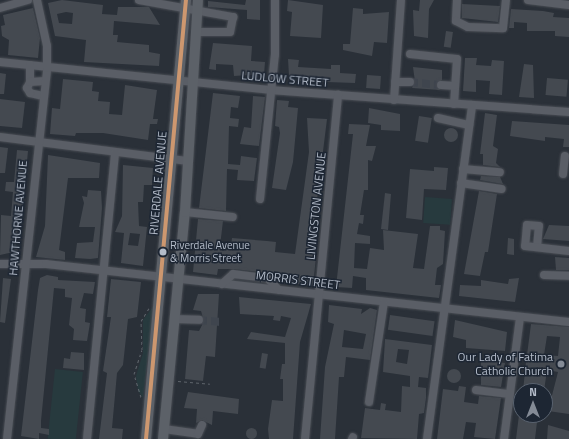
<!DOCTYPE html>
<html>
<head>
<meta charset="utf-8">
<style>
  body { margin:0 }
  #map { position:relative; width:569px; height:439px; overflow:hidden; background:#2a3038; font-family:"Titillium Web",sans-serif }
  div>[style] { position:absolute }
  [style*='--x'] { left:calc(var(--x)*1px); top:calc(var(--y)*1px); width:calc(var(--w)*1px); rotate:calc(var(--a)*1deg) }
  .green>* { inset:0; background:#273a3e; transform-origin:0 0 }
  .building>* { inset:0; background:#444950; transform-origin:0 0 }
  .round { border-radius:50% }
  .minor-tunnel>* { height:8px; margin-top:-4px; transform-origin:0; background:repeating-linear-gradient(90deg,#3f454e 0 8px,transparent 0 12px) }
  .path>* { height:1px; margin-top:-0.5px; transform-origin:0; background:repeating-linear-gradient(90deg,#5d636a 0 3px,transparent 0 6px) }
  .roads { filter:drop-shadow(0 0 1px #484c53) drop-shadow(0 0 1px #484c53) }
  .minor>* { height:8px; margin:-4px; padding:0 4px; transform-origin:4px; border-radius:4px; background:#5a5e66 }
  .major>* { height:10px; margin:-5px; padding:0 5px; transform-origin:5px; border-radius:5px; background:#5c6168 }
  .bus-1>* { height:4px; margin:-2px; padding:0 2px; transform-origin:2px; border-radius:2px; background:#cd976f }
  .dots>* { width:11px; height:11px; translate:-50% -50%; box-sizing:border-box; border:2px solid #1d2633; border-radius:50% }
  span { translate:-50% -50%; white-space:nowrap; text-align:center; line-height:1.15; -webkit-text-stroke:3px #1d2633; paint-order:stroke }
  .bus-label { font-size:11px; color:#b4bcc9 }
  .left { translate:0 -50%; text-align:left }
  .street-label { font-size:12px; color:#b4bcc9 }
  .poi-label { font-size:12px; color:#b4bcc9 }
  .right { translate:-100% -50%; text-align:right }
  .north { position:absolute; left:513px; top:383px; width:40px; height:40px; box-sizing:border-box; background:#1d2633; border:1px solid #59626f; border-radius:50%; rotate:0deg; font-size:11px; font-weight:700; line-height:16px; text-align:center; color:#b4bcc9 }
  .north::after { content:''; display:block; margin:auto; width:14px; height:18px; background:#848b96; clip-path:polygon(50% 0,100% 100%,50% 72%,0 100%) }
</style>
</head>
<body>
<div id="map">
  <div class="green">
    <i style="left:425px;top:197px;width:27px;height:26px;rotate:4deg"></i>
    <i style="clip-path:polygon(154px 305px,143px 398px,138px 391px,136px 376px,143px 353px,143px 320px)"></i>
    <i style="left:55px;top:369px;width:28px;height:70px;rotate:6deg"></i>
  </div>
  <div class="building">
    <i style="clip-path:polygon(evenodd,62px 0,103px 5px,102px 14px,117px 15px,118px 7px,149px 7px,160px 25px,114px 21px,113px 35px,118px 35px,117px 42px,149px 45px,149px 52px,160px 54px,159px 66px,84px 62px,86px 40px,55px 36px,48px 3px,62px 0,66px 12px,73px 13px,72px 24px,59px 23px,57px 14px,66px 12px)"></i>
    <i style="clip-path:polygon(246px 0,260px 0,260px 20px,247px 19px,247px 10px,208px 7px,208px 1px,245px 5px)"></i>
    <i style="clip-path:polygon(288px 0,323px 5px,321px 38px,290px 36px,292px 12px,287px 11px)"></i>
    <i style="clip-path:polygon(420px 0,434px 0,429px 9px,428px 38px,414px 36px,413px 10px,419px 11px)"></i>
    <i style="clip-path:polygon(462px 4px,500px 6px,498px 22px,462px 18px)"></i>
    <i style="clip-path:polygon(33px 8px,40px 38px,38px 58px,8px 55px,9px 40px,2px 36px,1px 26px,5px 25px,3px 15px)"></i>
    <i style="clip-path:polygon(353px 8px,363px 9px,363px 14px,389px 12px,387px 43px,374px 42px,372px 56px,343px 50px,343px 44px,350px 44px)"></i>
    <i style="clip-path:polygon(511px 9px,543px 11px,554px 13px,553px 17px,569px 18px,569px 37px,555px 36px,555px 31px,527px 31px,527px 23px,514px 22px,514px 28px,509px 28px)"></i>
    <i style="left:446px;top:31px;width:7px;height:16px;rotate:8deg"></i>
    <i style="clip-path:polygon(213px 43px,252px 46px,251px 61px,265px 62px,264px 74px,234px 76px,233px 65px,216px 64px,216px 70px,209px 69px)"></i>
    <i style="clip-path:polygon(465px 58px,477px 58px,476px 65px,491px 66px,492px 60px,504px 61px,502px 95px,489px 94px,490px 81px,476px 80px,476px 92px,463px 91px)"></i>
    <i style="clip-path:polygon(288px 59px,299px 60px,298px 67px,331px 69px,331px 65px,340px 65px,340px 73px,356px 74px,355px 83px,299px 81px,299px 77px,289px 76px)"></i>
    <i style="clip-path:polygon(524px 64px,533px 65px,534px 98px,519px 97px)"></i>
    <i style="clip-path:polygon(413px 67px,442px 70px,442px 80px,436px 84px,440px 90px,412px 88px,415px 82px)"></i>
    <i style="clip-path:polygon(0 73px,6px 74px,4px 94px,0 94px)"></i>
    <i style="left:367px;top:75px;width:14px;height:13px;rotate:4deg"></i>
    <i style="left:547px;top:78px;width:21px;height:17px;rotate:5deg"></i>
    <i style="clip-path:polygon(63px 79px,93px 82px,92px 91px,99px 92px,98px 101px,110px 102px,109px 114px,122px 115px,125px 85px,157px 90px,153px 119px,158px 119px,157px 124px,150px 124px,148px 140px,103px 133px,76px 133px,75px 136px,50px 134px,52px 108px,60px 109px)"></i>
    <i style="clip-path:polygon(213px 93px,240px 96px,238px 108px,231px 107px,230px 118px,239px 119px,238px 127px,229px 126px,228px 164px,240px 165px,241px 156px,257px 158px,254px 181px,237px 180px,238px 170px,227px 169px,226px 211px,199px 208px)"></i>
    <i style="clip-path:polygon(253px 96px,265px 97px,259px 146px,240px 144px,244px 127px,251px 128px)"></i>
    <i style="clip-path:polygon(0 99px,25px 102px,22px 128px,0 126px)"></i>
    <i style="clip-path:polygon(277px 100px,289px 101px,288px 107px,298px 108px,293px 162px,286px 190px,272px 188px,280px 133px,279px 127px,275px 126px)"></i>
    <i style="clip-path:polygon(369px 108px,400px 114px,400px 131px,381px 130px,381px 125px,368px 123px)"></i>
    <i style="clip-path:polygon(485px 113px,497px 115px,493px 146px,498px 149px,496px 163px,500px 167px,483px 165px,483px 154px,480px 154px)"></i>
    <i style="left:419px;top:116px;width:13px;height:25px;rotate:9deg"></i>
    <i style="clip-path:polygon(307px 118px,327px 119px,313px 232px,316px 257px,313px 286px,284px 282px,285px 276px,268px 273px,234px 269px,218px 269px,217px 275px,193px 272px,198px 219px,223px 221px,220px 246px,231px 247px,232px 238px,267px 241px,276px 242px,275px 252px,295px 254px,309px 152px)"></i>
    <i style="clip-path:polygon(512px 121px,569px 125px,569px 147px,563px 147px,564px 139px,545px 137px,545px 141px,510px 136px)"></i>
    <i style="clip-path:polygon(349px 124px,370px 125px,366px 146px,376px 146px,372px 161px,368px 160px,368px 190px,364px 190px,360px 215px,364px 215px,363px 224px,359px 223px,357px 234px,370px 236px,370px 244px,355px 243px,354px 268px,367px 269px,370px 248px,384px 250px,383px 230px,418px 234px,413px 268px,424px 269px,430px 226px,440px 226px,440px 230px,445px 231px,443px 264px,437px 268px,435px 285px,441px 285px,439px 298px,366px 290px,366px 278px,353px 276px,352px 288px,336px 287px,353px 134px,348px 134px)"></i>
    <i class="round" style="left:444px;top:128px;width:14px;height:14px"></i>
    <i style="clip-path:polygon(0 147px,8px 148px,5px 173px,0 173px)"></i>
    <i style="clip-path:polygon(17px 150px,28px 151px,22px 214px,15px 241px,18px 251px,0 255px,1px 215px,11px 216px,13px 192px,5px 191px,6px 182px,14px 182px)"></i>
    <i style="clip-path:polygon(48px 155px,100px 163px,99px 178px,68px 178px,59px 250px,65px 252px,65px 260px,36px 257px,45px 226px)"></i>
    <i style="clip-path:polygon(evenodd,123px 165px,153px 168px,152px 185px,144px 185px,143px 202px,138px 202px,139px 226px,147px 227px,143px 266px,121px 263px,124px 233px,115px 232px,122px 216px,123px 165px,130px 233px,140px 234px,138px 246px,128px 245px,130px 233px)"></i>
    <i style="clip-path:polygon(434px 167px,448px 168px,446px 190px,424px 189px,422px 220px,406px 218px,410px 169px,434px 171px)"></i>
    <i style="clip-path:polygon(481px 176px,500px 177px,503px 184px,480px 180px)"></i>
    <i style="clip-path:polygon(88px 190px,101px 191px,102px 208px,98px 258px,90px 259px,75px 258px,77px 243px,93px 242px,95px 227px,79px 227px,84px 203px,82px 196px,87px 197px)"></i>
    <i style="clip-path:polygon(479px 191px,497px 194px,488px 252px,485px 252px,480px 276px,464px 274px)"></i>
    <i style="clip-path:polygon(385px 193px,391px 194px,388px 230px,381px 229px)"></i>
    <i style="clip-path:polygon(549px 225px,569px 226px,569px 241px,543px 239px)"></i>
    <i style="clip-path:polygon(508px 238px,514px 239px,514px 255px,507px 254px)"></i>
    <i style="clip-path:polygon(555px 257px,569px 258px,569px 270px,556px 270px)"></i>
    <i style="clip-path:polygon(47px 275px,58px 277px,58px 280px,95px 282px,93px 294px,84px 293px,80px 308px,86px 309px,85px 322px,90px 323px,87px 341px,73px 340px,74px 329px,69px 325px,72px 298px,65px 297px,65px 289px,54px 288px,41px 421px,41px 428px,49px 429px,49px 435px,39px 433px,39px 439px,21px 436px,38px 290px,40px 278px)"></i>
    <i style="clip-path:polygon(3px 278px,11px 279px,5px 323px,0 322px)"></i>
    <i style="clip-path:polygon(519px 278px,515px 302px,459px 296px,460px 285px,481px 286px,481px 280px,508px 284px,509px 279px)"></i>
    <i style="clip-path:polygon(111px 279px,141px 282px,137px 317px,128px 319px,123px 365px,117px 373px,112px 428px,123px 429px,122px 439px,99px 439px,107px 373px,103px 371px,111px 317px,107px 317px)"></i>
    <i style="clip-path:polygon(198px 294px,219px 294px,215px 357px,206px 356px,203px 381px,185px 379px,189px 330px,199px 331px,204px 321px,201px 311px,193px 310px)"></i>
    <i style="clip-path:polygon(239px 297px,311px 304px,300px 342px,293px 439px,269px 439px,268px 429px,272px 400px,283px 401px,283px 379px,280px 379px,282px 364px,285px 364px,285px 343px,247px 339px,251px 332px,285px 337px,291px 318px,281px 316px,280px 321px,273px 320px,274px 316px,240px 314px)"></i>
    <i style="clip-path:polygon(evenodd,329px 305px,362px 309px,361px 314px,370px 308px,377px 310px,370px 360px,346px 357px,344px 377px,339px 377px,335px 439px,320px 439px,325px 367px,334px 324px,328px 322px,329px 305px,344px 330px,366px 334px,363px 349px,342px 347px,344px 330px)"></i>
    <i style="left:390px;top:315px;width:45px;height:15px;rotate:8deg"></i>
    <i style="clip-path:polygon(455px 320px,507px 332px,505px 351px,466px 348px,466px 340px,453px 337px)"></i>
    <i style="clip-path:polygon(evenodd,531px 324px,569px 327px,569px 414px,548px 411px,558px 372px,547px 370px,544px 391px,523px 391px,526px 362px,533px 362px,533px 356px,527px 355px,531px 324px,547px 336px,560px 337px,558px 356px,544px 355px,547px 336px)"></i>
    <i style="clip-path:polygon(evenodd,385px 339px,432px 345px,428px 378px,419px 377px,418px 387px,426px 388px,426px 398px,424px 413px,419px 414px,417px 439px,361px 438px,365px 408px,380px 410px,381px 403px,386px 404px,385px 410px,401px 412px,402px 386px,410px 387px,410px 376px,383px 372px,385px 339px,398px 349px,409px 350px,407px 364px,396px 362px,398px 349px)"></i>
    <i style="clip-path:polygon(71px 352px,84px 353px,84px 370px,63px 368px,64px 358px,70px 359px)"></i>
    <i style="left:262px;top:353px;width:6px;height:15px;rotate:9deg"></i>
    <i style="clip-path:polygon(481px 360px,505px 363px,501px 387px,481px 385px)"></i>
    <i class="round" style="left:447px;top:369px;width:14px;height:14px"></i>
    <i style="clip-path:polygon(459px 386px,466px 387px,464px 402px,478px 404px,479px 396px,501px 398px,495px 439px,474px 437px,476px 423px,466px 422px,463px 439px,437px 439px,443px 389px,458px 391px)"></i>
    <i style="clip-path:polygon(188px 392px,239px 399px,238px 414px,213px 411px,212px 425px,202px 420px,196px 423px,197px 409px,184px 408px)"></i>
    <i style="clip-path:polygon(519px 415px,534px 415px,533px 422px,537px 422px,535px 439px,516px 439px)"></i>
    <i style="clip-path:polygon(548px 425px,569px 431px,569px 439px,547px 439px)"></i>
    <i class="round" style="left:245.5px;top:427.5px;width:11px;height:11px"></i>
  </div>
  <div class="minor-tunnel">
    <i style="--x:410;--y:82;--w:31;--a:6"></i>
    <i style="--x:199;--y:320;--w:22;--a:5"></i>
  </div>
  <div class="path">
    <i style="--x:178;--y:381;--w:32;--a:5"></i>
    <i style="--x:141;--y:397;--w:24;--a:-107"></i>
    <i style="--x:134;--y:374;--w:25;--a:-72"></i>
    <i style="--x:142;--y:350;--w:29;--a:-92"></i>
    <i style="--x:141;--y:321;--w:15;--a:-58"></i>
  </div>
  <div class="roads">
    <div class="minor">
      <i style="--x:139;--y:0;--w:96;--a:10.3"></i>
      <i style="--x:233;--y:17;--w:15;--a:101"></i>
      <i style="--x:230;--y:32;--w:35;--a:180"></i>
      <i style="--x:457;--y:0;--w:21;--a:93"></i>
      <i style="--x:456;--y:21;--w:13;--a:27"></i>
      <i style="--x:468;--y:27;--w:35;--a:2"></i>
      <i style="--x:503;--y:28;--w:28;--a:-84"></i>
      <i style="--x:528;--y:0;--w:41;--a:7"></i>
      <i style="--x:0;--y:8;--w:29;--a:-16"></i>
      <i style="--x:410;--y:54;--w:47;--a:6.1"></i>
      <i style="--x:457;--y:59;--w:45;--a:93.8"></i>
      <i style="--x:0;--y:62;--w:271;--a:5.9"></i>
      <i style="--x:270;--y:90;--w:300;--a:4.2"></i>
      <i style="--x:30;--y:65;--w:17;--a:90"></i>
      <i style="--x:395;--y:82;--w:15;--a:0"></i>
      <i style="--x:441;--y:85;--w:14;--a:4"></i>
      <i style="--x:43;--y:96;--w:13;--a:-167"></i>
      <i style="--x:30;--y:93;--w:6;--a:-121"></i>
      <i style="--x:27;--y:88;--w:7;--a:-63"></i>
      <i style="--x:30;--y:82;--w:15;--a:-4"></i>
      <i style="--x:394;--y:100;--w:100;--a:-86"></i>
      <i style="--x:438;--y:118;--w:32;--a:13"></i>
      <i style="--x:0;--y:137;--w:190;--a:7.3"></i>
      <i style="--x:463;--y:169;--w:37;--a:5"></i>
      <i style="--x:563;--y:174;--w:18;--a:-84"></i>
      <i style="--x:461;--y:183;--w:41;--a:8.3"></i>
      <i style="--x:260;--y:199;--w:145;--a:-84.1"></i>
      <i style="--x:275;--y:55;--w:55;--a:-90"></i>
      <i style="--x:185;--y:212;--w:48;--a:5.9"></i>
      <i style="--x:537;--y:247;--w:21;--a:-85"></i>
      <i style="--x:539;--y:226;--w:12;--a:-175"></i>
      <i style="--x:527;--y:225;--w:21;--a:95"></i>
      <i style="--x:525;--y:246;--w:44;--a:6.5"></i>
      <i style="--x:0;--y:264;--w:46;--a:0"></i>
      <i style="--x:46;--y:264;--w:526;--a:6.33"></i>
      <i style="--x:544;--y:275;--w:25;--a:2"></i>
      <i style="--x:222;--y:284;--w:15;--a:-42"></i>
      <i style="--x:233;--y:274;--w:34;--a:7"></i>
      <i style="--x:267;--y:278;--w:17;--a:45"></i>
      <i style="--x:174;--y:319;--w:25;--a:2"></i>
      <i style="--x:476;--y:390;--w:34;--a:7"></i>
      <i style="--x:369;--y:402;--w:101;--a:-81.5"></i>
      <i style="--x:164;--y:429;--w:34;--a:8"></i>
      <i style="--x:198;--y:434;--w:10;--a:-66"></i>
      <i style="--x:7;--y:439;--w:373;--a:-83.8"></i>
      <i style="--x:47;--y:68;--w:22;--a:-90"></i>
      <i style="--x:47;--y:46;--w:47;--a:-102.3"></i>
      <i style="--x:87;--y:439;--w:288;--a:-84.4"></i>
      <i style="--x:305;--y:439;--w:346;--a:-84.5"></i>
      <i style="--x:352;--y:439;--w:2;--a:-63"></i>
      <i style="--x:427;--y:439;--w:337;--a:-82.3"></i>
      <i style="--x:504;--y:439;--w:123;--a:-82.5"></i>
    </div>
    <div class="major">
      <i style="--x:146;--y:439;--w:441;--a:-84.8"></i>
      <i style="--x:163;--y:439;--w:228;--a:-84.5"></i>
      <i style="--x:185;--y:212;--w:212;--a:-86.5"></i>
    </div>
  </div>
  <div class="bus-1">
    <i style="--x:146;--y:439;--w:441;--a:-84.8"></i>
  </div>
  <div class="dots">
    <i style="left:163px;top:252px;background:#b4bcc9"></i>
    <i style="left:561px;top:364px;background:#848b96"></i>
  </div>
  <div class="bus-label">
    <span class="left" style="left:170px;top:252px">Riverdale Avenue<br>&amp; Morris Street</span>
  </div>
  <div class="street-label">
    <span style="left:285px;top:79px;rotate:5deg">LUDLOW STREET</span>
    <span style="left:158px;top:183px;rotate:-85deg">RIVERDALE AVENUE</span>
    <span style="left:316px;top:206px;rotate:-84deg">LIVINGSTON AVENUE</span>
    <span style="left:18px;top:218px;rotate:-85deg">HAWTHORNE AVENUE</span>
    <span style="left:298px;top:280px;rotate:7deg">MORRIS STREET</span>
  </div>
  <div class="poi-label">
    <span class="right" style="left:553px;top:364px">Our Lady of Fatima<br>Catholic Church</span>
  </div>
  <div class="north">N</div>
</div>
</body>
</html>
